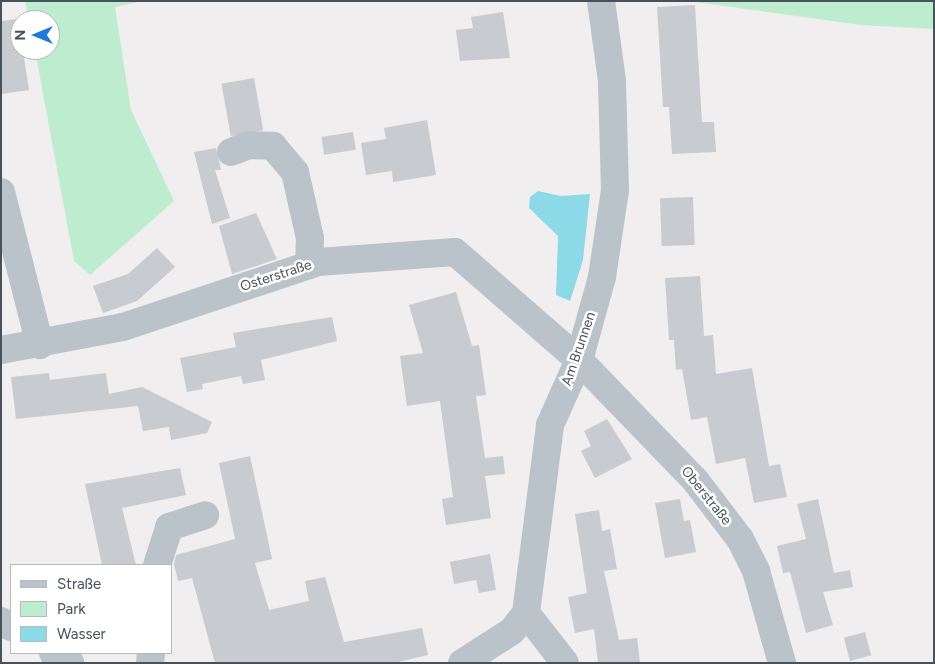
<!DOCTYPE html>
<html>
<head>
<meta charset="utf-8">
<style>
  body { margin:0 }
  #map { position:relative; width:935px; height:664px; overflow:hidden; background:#f0eeee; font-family:Figtree,sans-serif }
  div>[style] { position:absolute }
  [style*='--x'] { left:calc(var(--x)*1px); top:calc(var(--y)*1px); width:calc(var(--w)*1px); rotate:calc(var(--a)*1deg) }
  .green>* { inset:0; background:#bdedce }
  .water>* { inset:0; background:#8cd9e8 }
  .building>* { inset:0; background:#c8cbd0; transform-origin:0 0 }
  .minor>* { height:28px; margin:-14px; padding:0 14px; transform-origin:14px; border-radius:14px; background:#bac3ca }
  span { translate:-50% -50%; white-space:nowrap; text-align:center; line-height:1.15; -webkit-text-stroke:5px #fff; paint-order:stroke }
  .street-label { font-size:14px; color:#47525a }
  .frame { position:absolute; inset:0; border:2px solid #47525a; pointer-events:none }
  .legend { position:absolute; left:10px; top:564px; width:162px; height:90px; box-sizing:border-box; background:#fff; border:1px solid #b5babd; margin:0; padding:6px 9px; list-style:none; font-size:15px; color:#47525a }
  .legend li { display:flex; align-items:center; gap:10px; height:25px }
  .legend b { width:25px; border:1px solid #b5babd }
  .north { position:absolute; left:10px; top:10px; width:50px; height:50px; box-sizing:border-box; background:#fff; border:1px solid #b5babd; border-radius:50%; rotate:270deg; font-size:14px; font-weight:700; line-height:20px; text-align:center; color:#47525a }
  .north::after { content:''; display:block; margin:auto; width:18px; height:22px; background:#2078d8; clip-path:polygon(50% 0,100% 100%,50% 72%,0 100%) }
</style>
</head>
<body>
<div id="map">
  <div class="green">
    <i style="clip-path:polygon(25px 1px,143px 1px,115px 7px,131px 110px,174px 201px,90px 275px,74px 261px,35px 50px,50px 50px,50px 20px,29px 20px)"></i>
    <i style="clip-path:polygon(689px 1px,934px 1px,934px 29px,861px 25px)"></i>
  </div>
  <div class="water">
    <i style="clip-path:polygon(538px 191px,561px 196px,590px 194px,583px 260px,570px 301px,556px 295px,558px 236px,529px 208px,530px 197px)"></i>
  </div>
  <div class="building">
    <i style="clip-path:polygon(695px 5px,702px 122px,714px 122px,716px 152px,672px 154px,669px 107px,663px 107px,657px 7px)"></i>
    <i style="clip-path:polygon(503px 12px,510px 58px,460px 61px,456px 30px,473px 28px,471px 17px)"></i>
    <i style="clip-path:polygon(18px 19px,29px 90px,1px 94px,1px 21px)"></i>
    <i style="left:254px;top:78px;width:53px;height:33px;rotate:80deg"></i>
    <i style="clip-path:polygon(427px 120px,436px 175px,393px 182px,392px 171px,366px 175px,361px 143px,386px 139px,384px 128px)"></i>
    <i style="left:353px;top:132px;width:18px;height:32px;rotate:81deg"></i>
    <i style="clip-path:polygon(216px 148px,221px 170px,215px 170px,230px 218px,212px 224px,194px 152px)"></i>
    <i style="left:693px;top:197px;width:48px;height:33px;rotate:88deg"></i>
    <i style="clip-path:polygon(256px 213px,277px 259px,232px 274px,219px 226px)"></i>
    <i style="clip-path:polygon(157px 248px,175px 267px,137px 301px,103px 313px,93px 286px,128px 274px)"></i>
    <i style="clip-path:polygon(700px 276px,704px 336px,713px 335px,716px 374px,752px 368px,769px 466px,780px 464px,787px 497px,754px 503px,745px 458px,716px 464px,707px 417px,691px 420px,682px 369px,676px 370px,674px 340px,669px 340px,665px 278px)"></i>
    <i style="clip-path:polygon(456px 292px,472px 346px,479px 345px,486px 395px,476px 396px,485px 458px,503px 456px,505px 474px,485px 476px,491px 518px,446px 525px,442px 499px,453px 497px,440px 401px,407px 406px,400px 356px,423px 353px,409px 305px)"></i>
    <i style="clip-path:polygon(332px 317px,337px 341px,261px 360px,265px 380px,243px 384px,241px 376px,202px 384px,203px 389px,187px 392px,180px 358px,236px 347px,233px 333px)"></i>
    <i style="clip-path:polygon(49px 373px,50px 380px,106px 373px,109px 394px,142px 387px,212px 422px,207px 433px,171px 440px,169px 427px,143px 431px,138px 406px,16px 419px,11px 377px)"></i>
    <i style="clip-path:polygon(607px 419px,632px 459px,595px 478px,581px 451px,591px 446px,584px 431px)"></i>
    <i style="clip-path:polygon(250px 456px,272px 559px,255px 563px,269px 610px,309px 601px,305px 581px,325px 577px,344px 642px,422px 628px,428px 655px,394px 663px,215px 663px,192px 578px,178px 581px,174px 564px,176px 555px,235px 539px,219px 463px)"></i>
    <i style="clip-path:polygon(180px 468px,186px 495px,122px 508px,136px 565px,102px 565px,85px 484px)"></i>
    <i style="clip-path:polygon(680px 499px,684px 521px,690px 520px,696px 552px,665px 558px,655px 503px)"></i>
    <i style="clip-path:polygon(818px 499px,834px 573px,850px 570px,853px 587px,823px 592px,833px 625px,806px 633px,790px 572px,783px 573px,777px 546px,806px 539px,797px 504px)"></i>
    <i style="clip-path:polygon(599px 510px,602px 531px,610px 529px,617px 569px,604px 571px,619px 640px,637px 638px,640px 663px,598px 663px,594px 629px,575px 633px,568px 597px,587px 593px,575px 514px)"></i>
    <i style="clip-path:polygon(490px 554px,496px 590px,479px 593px,476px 580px,454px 584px,450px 562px)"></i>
    <i style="left:865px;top:632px;width:24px;height:22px;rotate:75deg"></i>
  </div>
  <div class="minor">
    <i style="--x:231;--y:152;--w:19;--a:-21"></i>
    <i style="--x:249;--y:145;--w:24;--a:2"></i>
    <i style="--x:273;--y:146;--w:34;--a:50"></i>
    <i style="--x:295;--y:172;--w:68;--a:77.2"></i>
    <i style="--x:310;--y:238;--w:27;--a:92"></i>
    <i style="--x:1;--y:192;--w:158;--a:75.7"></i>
    <i style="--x:1;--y:350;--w:124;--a:-10.7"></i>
    <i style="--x:123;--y:327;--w:206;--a:-18.4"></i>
    <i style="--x:318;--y:262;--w:137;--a:-4.2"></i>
    <i style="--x:455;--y:252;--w:164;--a:41.1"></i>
    <i style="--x:579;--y:360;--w:167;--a:46"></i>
    <i style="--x:695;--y:480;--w:74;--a:52.7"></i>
    <i style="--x:740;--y:539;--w:36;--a:63"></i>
    <i style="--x:756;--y:571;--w:96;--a:74.2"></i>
    <i style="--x:157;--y:565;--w:40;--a:-72"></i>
    <i style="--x:169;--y:527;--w:38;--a:-18"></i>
    <i style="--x:526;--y:613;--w:63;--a:52"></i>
    <i style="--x:1;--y:621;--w:12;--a:31"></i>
    <i style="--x:53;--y:653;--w:20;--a:30"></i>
    <i style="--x:150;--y:663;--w:10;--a:-84"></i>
    <i style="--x:462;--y:663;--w:59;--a:-32.6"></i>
    <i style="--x:512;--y:631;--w:23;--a:-52"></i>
    <i style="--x:526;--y:613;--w:190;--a:-82.7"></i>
    <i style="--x:550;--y:425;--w:71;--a:-66"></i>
    <i style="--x:579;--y:360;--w:86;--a:-74.5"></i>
    <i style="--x:602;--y:277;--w:88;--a:-81.5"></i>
    <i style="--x:615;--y:190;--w:109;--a:-91.6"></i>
    <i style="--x:612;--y:81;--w:81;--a:-97.8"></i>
  </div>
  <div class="street-label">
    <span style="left:276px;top:276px;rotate:-18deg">Osterstraße</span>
    <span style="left:579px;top:349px;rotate:-71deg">Am Brunnen</span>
    <span style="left:706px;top:496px;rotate:51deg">Oberstraße</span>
  </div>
  <div class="frame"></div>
  <ul class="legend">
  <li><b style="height:6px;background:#bac3ca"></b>Straße</li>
  <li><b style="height:14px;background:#bdedce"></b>Park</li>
  <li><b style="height:14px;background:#8cd9e8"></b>Wasser</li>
  </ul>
  <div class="north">N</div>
</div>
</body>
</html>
